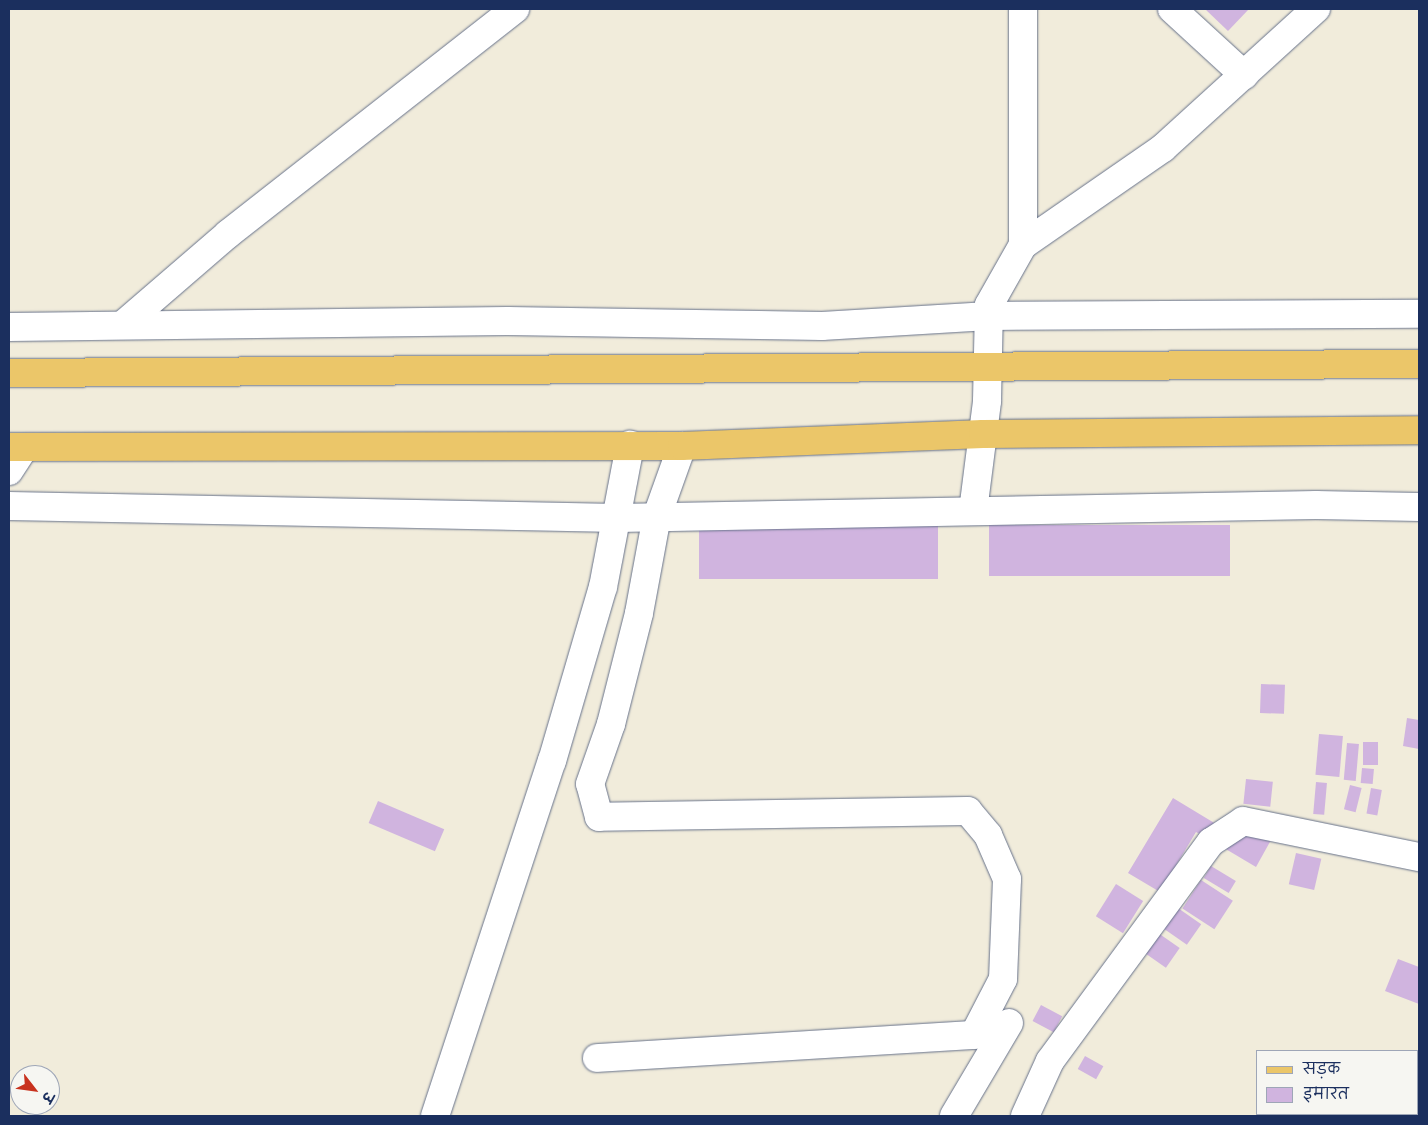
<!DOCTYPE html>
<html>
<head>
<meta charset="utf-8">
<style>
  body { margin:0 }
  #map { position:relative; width:1428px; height:1125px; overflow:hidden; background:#f1ecdb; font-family:Itim,"Playpen Sans Deva",sans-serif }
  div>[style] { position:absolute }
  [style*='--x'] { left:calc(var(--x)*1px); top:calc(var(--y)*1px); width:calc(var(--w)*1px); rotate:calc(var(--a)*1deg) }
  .building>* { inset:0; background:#d0b4df; transform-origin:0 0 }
  .roads { filter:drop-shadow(0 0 1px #66718a) drop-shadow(0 0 1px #66718a) }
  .minor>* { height:28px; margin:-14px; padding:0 14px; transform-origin:14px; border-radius:14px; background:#fff }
  .major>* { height:28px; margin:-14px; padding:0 14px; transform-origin:14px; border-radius:14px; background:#ebc669 }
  span { translate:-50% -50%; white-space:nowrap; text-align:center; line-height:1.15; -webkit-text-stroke:4.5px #f6f6f2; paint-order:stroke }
  .frame { position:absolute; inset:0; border:10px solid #1b2f5e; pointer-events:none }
  .legend { position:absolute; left:1256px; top:1050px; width:162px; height:65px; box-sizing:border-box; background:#f6f6f2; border:1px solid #9ea6b7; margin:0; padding:6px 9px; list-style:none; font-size:15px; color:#1b2f5e }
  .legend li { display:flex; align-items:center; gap:10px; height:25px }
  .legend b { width:25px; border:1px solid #9ea6b7 }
  .north { position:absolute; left:10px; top:1065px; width:50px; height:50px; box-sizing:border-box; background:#f6f6f2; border:1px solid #9ea6b7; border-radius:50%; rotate:120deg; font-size:14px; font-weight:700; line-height:20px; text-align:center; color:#1b2f5e }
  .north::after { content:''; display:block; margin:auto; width:18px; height:22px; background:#c8321e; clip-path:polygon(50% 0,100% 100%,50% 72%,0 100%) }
</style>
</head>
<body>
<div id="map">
  <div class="building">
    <i style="clip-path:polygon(1205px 9px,1249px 9px,1228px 31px)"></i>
    <i style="left:938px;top:525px;width:54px;height:239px;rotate:90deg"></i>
    <i style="left:989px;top:525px;width:241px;height:51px"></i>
    <i style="left:1261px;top:684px;width:24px;height:29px;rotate:2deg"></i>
    <i style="clip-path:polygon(1407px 718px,1419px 720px,1419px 749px,1403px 746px)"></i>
    <i style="left:1319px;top:734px;width:24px;height:41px;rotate:5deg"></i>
    <i style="left:1363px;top:742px;width:15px;height:23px"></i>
    <i style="left:1347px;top:743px;width:12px;height:37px;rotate:5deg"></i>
    <i style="left:1362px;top:768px;width:12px;height:15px;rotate:5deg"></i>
    <i style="left:1246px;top:779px;width:27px;height:25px;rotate:6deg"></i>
    <i style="left:1316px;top:782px;width:11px;height:32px;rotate:5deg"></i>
    <i style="left:1350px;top:785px;width:12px;height:25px;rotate:14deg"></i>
    <i style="left:1371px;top:788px;width:11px;height:26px;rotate:10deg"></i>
    <i style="clip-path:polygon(1173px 798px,1216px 824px,1207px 838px,1196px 832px,1160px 892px,1128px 873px)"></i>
    <i style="left:378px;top:801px;width:72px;height:24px;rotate:23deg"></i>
    <i style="clip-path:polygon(1234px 829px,1271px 840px,1256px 867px,1224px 848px)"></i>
    <i style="left:1296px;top:853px;width:26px;height:32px;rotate:13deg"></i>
    <i style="left:1211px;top:866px;width:29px;height:14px;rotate:31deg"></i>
    <i style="left:1201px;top:880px;width:38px;height:34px;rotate:33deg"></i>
    <i style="left:1116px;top:884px;width:32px;height:38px;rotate:32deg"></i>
    <i style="left:1175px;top:906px;width:32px;height:25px;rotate:35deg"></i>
    <i style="left:1151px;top:928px;width:35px;height:24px;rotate:35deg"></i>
    <i style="clip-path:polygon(1398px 959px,1419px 967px,1419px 1004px,1385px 991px)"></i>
    <i style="left:1041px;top:1005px;width:24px;height:18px;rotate:28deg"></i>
    <i style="left:1085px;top:1056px;width:21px;height:15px;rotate:29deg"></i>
  </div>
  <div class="roads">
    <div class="minor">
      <i style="--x:1023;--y:9;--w:236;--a:90"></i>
      <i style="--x:1172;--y:9;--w:98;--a:42.5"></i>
      <i style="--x:125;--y:323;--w:136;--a:-40.8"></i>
      <i style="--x:228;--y:234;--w:365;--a:-38.1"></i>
      <i style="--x:9;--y:327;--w:499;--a:-0.7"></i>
      <i style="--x:508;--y:321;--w:314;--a:0.9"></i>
      <i style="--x:822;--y:326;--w:167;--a:-3.4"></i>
      <i style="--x:989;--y:316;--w:430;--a:-0.3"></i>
      <i style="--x:9;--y:471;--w:27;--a:-57"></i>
      <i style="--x:9;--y:506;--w:609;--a:1.13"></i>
      <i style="--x:618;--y:518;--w:698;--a:-1.07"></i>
      <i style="--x:1316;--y:505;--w:103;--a:1.1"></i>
      <i style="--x:973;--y:511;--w:111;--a:-82.7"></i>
      <i style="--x:987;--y:401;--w:96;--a:-88.8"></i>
      <i style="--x:989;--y:305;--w:69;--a:-60.5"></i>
      <i style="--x:1023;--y:245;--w:170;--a:-34.7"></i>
      <i style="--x:1163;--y:148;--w:207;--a:-42.3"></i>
      <i style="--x:597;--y:1058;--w:378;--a:-3.5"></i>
      <i style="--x:974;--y:1035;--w:63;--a:-62.6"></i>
      <i style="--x:1003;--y:979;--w:100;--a:-87.7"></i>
      <i style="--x:1007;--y:879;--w:48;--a:-113.4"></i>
      <i style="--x:988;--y:835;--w:31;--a:-130"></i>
      <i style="--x:968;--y:811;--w:369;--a:179.1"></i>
      <i style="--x:599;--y:817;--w:34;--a:-105"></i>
      <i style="--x:590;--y:784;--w:64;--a:-70.7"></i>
      <i style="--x:611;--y:724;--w:114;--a:-75.8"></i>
      <i style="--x:639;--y:613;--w:99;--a:-79.5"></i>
      <i style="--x:657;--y:516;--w:74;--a:-70.3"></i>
      <i style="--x:435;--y:1116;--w:374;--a:-71.8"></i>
      <i style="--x:552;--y:761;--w:181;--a:-73.7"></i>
      <i style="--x:603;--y:587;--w:145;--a:-79.2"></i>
      <i style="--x:954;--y:1116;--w:108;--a:-59.4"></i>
      <i style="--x:1025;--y:1116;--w:60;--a:-65.6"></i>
      <i style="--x:1050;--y:1061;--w:272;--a:-53.7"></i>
      <i style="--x:1211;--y:842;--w:38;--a:-33"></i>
      <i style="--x:1243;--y:821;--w:180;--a:11.6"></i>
    </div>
    <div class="major">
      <i style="--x:9;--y:373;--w:1410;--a:-0.37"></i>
      <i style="--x:9;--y:447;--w:673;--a:-0.09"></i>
      <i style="--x:682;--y:446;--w:301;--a:-2.3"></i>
      <i style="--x:983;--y:434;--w:436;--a:-0.5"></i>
    </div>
  </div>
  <div class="frame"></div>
  <ul class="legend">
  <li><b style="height:6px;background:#ebc669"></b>सड़क</li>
  <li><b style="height:14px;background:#d0b4df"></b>इमारत</li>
  </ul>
  <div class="north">उ</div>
</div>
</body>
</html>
